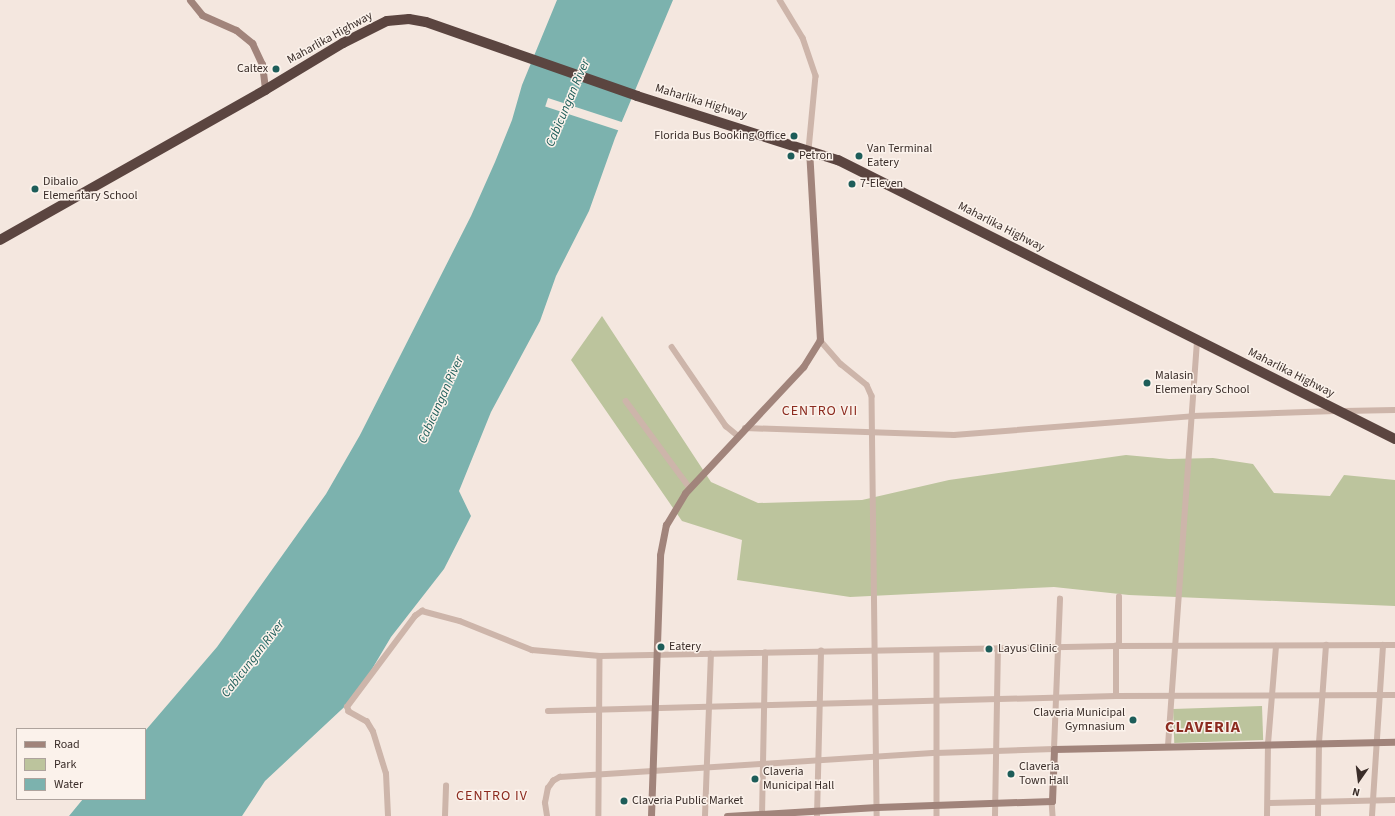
<!DOCTYPE html>
<html>
<head>
<meta charset="utf-8">
<style>
  body { margin:0 }
  #map { position:relative; width:1395px; height:816px; overflow:hidden; background:#f4e7df; font-family:"Source Sans 3",sans-serif }
  div>[style] { position:absolute }
  [style*='--x'] { left:calc(var(--x)*1px); top:calc(var(--y)*1px); width:calc(var(--w)*1px); rotate:calc(var(--a)*1deg) }
  .green>* { inset:0; background:#bcc49d; transform-origin:0 0 }
  .water>* { inset:0; background:#7cb2ae }
  .pier>* { inset:0; background:#f4e7df; transform-origin:0 0 }
  .street>* { height:5.5px; margin:-2.75px; padding:0 2.75px; transform-origin:2.75px; border-radius:2.75px; background:#cdb5aa }
  .secondary>* { height:7px; margin:-3.5px; padding:0 3.5px; transform-origin:3.5px; border-radius:3.5px; background:#a1847b }
  .highway>* { height:10px; margin:-5px; padding:0 5px; transform-origin:5px; border-radius:5px; background:#5b4540 }
  .dots>* { width:11px; height:11px; translate:-50% -50%; box-sizing:border-box; border:2px solid #fbf2eb; border-radius:50% }
  span { translate:-50% -50%; white-space:nowrap; text-align:center; line-height:1.15; -webkit-text-stroke:3px #fbf2eb; paint-order:stroke }
  .street-label { font-size:12px; color:#3a2d29 }
  .poi-label { font-size:12px; color:#3a2d29 }
  .right { translate:-100% -50%; text-align:right }
  .left { translate:0 -50%; text-align:left }
  .water-label { font-size:13px; color:#1d5d59; font-style:italic }
  .quarter-label { font-size:14px; color:#8c2b1f; letter-spacing:1px }
  .district-label { font-size:16px; color:#8c2b1f; font-weight:700; letter-spacing:1px }
  .legend { position:absolute; left:16px; top:728px; width:130px; height:72px; box-sizing:border-box; background:#fbf2eb; border:1px solid #aea39d; margin:0; padding:5px 7px; list-style:none; font-size:12px; color:#3a2d29 }
  .legend li { display:flex; align-items:center; gap:8px; height:20px }
  .legend b { width:20px; border:1px solid #aea39d }
  .north { position:absolute; left:1339px; top:760px; width:40px; height:40px; -webkit-text-stroke:3px #fbf2eb; paint-order:stroke; rotate:194deg; font-size:11px; font-weight:700; line-height:16px; text-align:center; color:#3a2d29 }
  .north::after { content:''; display:block; margin:auto; width:14px; height:18px; background:#3a2d29; clip-path:polygon(50% 0,100% 100%,50% 72%,0 100%) }
</style>
</head>
<body>
<div id="map">
  <div class="green">
    <i style="clip-path:polygon(602px 316px,711px 482px,758px 503px,862px 500px,949px 480px,1126px 455px,1169px 459px,1213px 458px,1253px 464px,1274px 493px,1330px 496px,1344px 475px,1395px 480px,1395px 606px,1129px 595px,1054px 587px,850px 597px,737px 580px,742px 540px,682px 521px,571px 360px)"></i>
    <i style="left:1262px;top:706px;width:34px;height:89px;rotate:88deg"></i>
  </div>
  <div class="water">
    <i style="clip-path:polygon(557px 0,673px 0,615px 138px,589px 211px,556px 276px,540px 321px,491px 412px,459px 491px,471px 516px,444px 569px,391px 637px,356px 696px,265px 781px,242px 816px,69px 816px,83px 799px,145px 799px,145px 731px,217px 647px,326px 494px,360px 435px,471px 216px,495px 162px,512px 120px,522px 85px)"></i>
  </div>
  <div class="pier">
    <i style="left:548px;top:98px;width:79px;height:9px;rotate:18deg"></i>
  </div>
  <div class="street">
    <i style="--x:780;--y:0;--w:44;--a:58.8"></i>
    <i style="--x:803;--y:38;--w:40;--a:71.1"></i>
    <i style="--x:816;--y:76;--w:74;--a:95.4"></i>
    <i style="--x:820;--y:340;--w:32;--a:49"></i>
    <i style="--x:841;--y:364;--w:33;--a:39"></i>
    <i style="--x:867;--y:385;--w:12;--a:66"></i>
    <i style="--x:872;--y:396;--w:420;--a:89.3"></i>
    <i style="--x:672;--y:347;--w:96;--a:55.6"></i>
    <i style="--x:726;--y:426;--w:14;--a:39"></i>
    <i style="--x:626;--y:401;--w:108;--a:53.7"></i>
    <i style="--x:1344;--y:411;--w:51;--a:-1.1"></i>
    <i style="--x:745;--y:428;--w:209;--a:1.9"></i>
    <i style="--x:954;--y:435;--w:240;--a:-4.5"></i>
    <i style="--x:1193;--y:416;--w:142;--a:-2"></i>
    <i style="--x:1119;--y:646;--w:49;--a:-90"></i>
    <i style="--x:937;--y:650;--w:166;--a:90"></i>
    <i style="--x:600;--y:656;--w:516;--a:-1.11"></i>
    <i style="--x:1116;--y:646;--w:279;--a:-0.2"></i>
    <i style="--x:1116;--y:696;--w:50;--a:-90"></i>
    <i style="--x:548;--y:711;--w:568;--a:-1.51"></i>
    <i style="--x:1116;--y:696;--w:279;--a:-0.2"></i>
    <i style="--x:1168;--y:746;--w:407;--a:-85.9"></i>
    <i style="--x:1052;--y:801;--w:15;--a:86"></i>
    <i style="--x:1268;--y:803;--w:127;--a:-1.4"></i>
    <i style="--x:388;--y:816;--w:42;--a:-92.7"></i>
    <i style="--x:386;--y:774;--w:44;--a:-107.2"></i>
    <i style="--x:373;--y:732;--w:12;--a:-121"></i>
    <i style="--x:367;--y:722;--w:21;--a:-151"></i>
    <i style="--x:349;--y:712;--w:5;--a:-112"></i>
    <i style="--x:347;--y:707;--w:114;--a:-53.2"></i>
    <i style="--x:415;--y:616;--w:9;--a:-36"></i>
    <i style="--x:422;--y:611;--w:39;--a:15"></i>
    <i style="--x:460;--y:621;--w:78;--a:21.9"></i>
    <i style="--x:532;--y:650;--w:68;--a:5"></i>
    <i style="--x:600;--y:656;--w:160;--a:90.4"></i>
    <i style="--x:445;--y:816;--w:30;--a:-88"></i>
    <i style="--x:547;--y:816;--w:13;--a:-99"></i>
    <i style="--x:545;--y:803;--w:15;--a:-79"></i>
    <i style="--x:548;--y:788;--w:9;--a:-54"></i>
    <i style="--x:553;--y:781;--w:8;--a:-30"></i>
    <i style="--x:560;--y:777;--w:377;--a:-3.7"></i>
    <i style="--x:936;--y:753;--w:118;--a:-1.9"></i>
    <i style="--x:1054;--y:749;--w:150;--a:-87.7"></i>
    <i style="--x:705;--y:816;--w:162;--a:-87.9"></i>
    <i style="--x:762;--y:816;--w:163;--a:-88.9"></i>
    <i style="--x:817;--y:816;--w:165;--a:-88.6"></i>
    <i style="--x:995;--y:816;--w:167;--a:-89"></i>
    <i style="--x:1267;--y:816;--w:72;--a:-89.2"></i>
    <i style="--x:1268;--y:744;--w:98;--a:-85.3"></i>
    <i style="--x:1318;--y:816;--w:73;--a:-89.2"></i>
    <i style="--x:1319;--y:743;--w:98;--a:-85.9"></i>
    <i style="--x:1372;--y:816;--w:171;--a:-86.3"></i>
  </div>
  <div class="secondary">
    <i style="--x:190;--y:0;--w:19;--a:51"></i>
    <i style="--x:202;--y:15;--w:37;--a:24"></i>
    <i style="--x:236;--y:30;--w:21;--a:39"></i>
    <i style="--x:252;--y:43;--w:23;--a:65"></i>
    <i style="--x:262;--y:64;--w:26;--a:83"></i>
    <i style="--x:651;--y:816;--w:261;--a:-88"></i>
    <i style="--x:660;--y:555;--w:31;--a:-79"></i>
    <i style="--x:666;--y:525;--w:37;--a:-59"></i>
    <i style="--x:685;--y:493;--w:173;--a:-46.9"></i>
    <i style="--x:803;--y:367;--w:32;--a:-58"></i>
    <i style="--x:820;--y:340;--w:190;--a:-93.3"></i>
    <i style="--x:727;--y:816;--w:150;--a:-3.4"></i>
    <i style="--x:877;--y:807;--w:175;--a:-2"></i>
    <i style="--x:1052;--y:801;--w:52;--a:-87.8"></i>
    <i style="--x:1054;--y:749;--w:341;--a:-1.2"></i>
  </div>
  <div class="highway">
    <i style="--x:0;--y:240;--w:305;--a:-29.5"></i>
    <i style="--x:265;--y:90;--w:91;--a:-31.1"></i>
    <i style="--x:343;--y:43;--w:49;--a:-26.6"></i>
    <i style="--x:387;--y:21;--w:22;--a:-5"></i>
    <i style="--x:409;--y:19;--w:17;--a:10"></i>
    <i style="--x:426;--y:22;--w:224;--a:19.3"></i>
    <i style="--x:637;--y:96;--w:211;--a:17.7"></i>
    <i style="--x:838;--y:160;--w:623;--a:26.61"></i>
  </div>
  <div class="dots">
    <i style="left:276px;top:69px;background:#1d5d59"></i>
    <i style="left:794px;top:136px;background:#1d5d59"></i>
    <i style="left:791px;top:156px;background:#1d5d59"></i>
    <i style="left:859px;top:156px;background:#1d5d59"></i>
    <i style="left:852px;top:184px;background:#1d5d59"></i>
    <i style="left:35px;top:189px;background:#1d5d59"></i>
    <i style="left:1147px;top:383px;background:#1d5d59"></i>
    <i style="left:661px;top:647px;background:#1d5d59"></i>
    <i style="left:989px;top:649px;background:#1d5d59"></i>
    <i style="left:1133px;top:720px;background:#1d5d59"></i>
    <i style="left:1011px;top:774px;background:#1d5d59"></i>
    <i style="left:755px;top:779px;background:#1d5d59"></i>
    <i style="left:624px;top:801px;background:#1d5d59"></i>
  </div>
  <div class="street-label">
    <span style="left:330px;top:38px;rotate:-29deg">Maharlika Highway</span>
    <span style="left:701px;top:102px;rotate:17deg">Maharlika Highway</span>
    <span style="left:1001px;top:227px;rotate:27deg">Maharlika Highway</span>
    <span style="left:1291px;top:373px;rotate:27deg">Maharlika Highway</span>
  </div>
  <div class="poi-label">
    <span class="right" style="left:268px;top:69px">Caltex</span>
    <span class="right" style="left:786px;top:136px">Florida Bus Booking Office</span>
    <span class="left" style="left:867px;top:156px">Van Terminal<br>Eatery</span>
    <span class="left" style="left:799px;top:156px">Petron</span>
    <span class="left" style="left:43px;top:189px">Dibalio<br>Elementary School</span>
    <span class="left" style="left:860px;top:184px">7-Eleven</span>
    <span class="left" style="left:1155px;top:383px">Malasin<br>Elementary School</span>
    <span class="left" style="left:669px;top:647px">Eatery</span>
    <span class="left" style="left:998px;top:649px">Layus Clinic</span>
    <span class="right" style="left:1125px;top:720px">Claveria Municipal<br>Gymnasium</span>
    <span class="left" style="left:1019px;top:774px">Claveria<br>Town Hall</span>
    <span class="left" style="left:763px;top:779px">Claveria<br>Municipal Hall</span>
    <span class="left" style="left:632px;top:801px">Claveria Public Market</span>
  </div>
  <div class="water-label">
    <span style="left:568px;top:103px;rotate:-67deg">Cabicungan River</span>
    <span style="left:441px;top:400px;rotate:-66deg">Cabicungan River</span>
    <span style="left:253px;top:659px;rotate:-52deg">Cabicungan River</span>
  </div>
  <div class="quarter-label">
    <span style="left:820px;top:411px">CENTRO VII</span>
    <span style="left:492px;top:796px">CENTRO IV</span>
  </div>
  <div class="district-label">
    <span style="left:1203px;top:727px">CLAVERIA</span>
  </div>
  <ul class="legend">
  <li><b style="height:5px;background:#a1847b"></b>Road</li>
  <li><b style="height:11px;background:#bcc49d"></b>Park</li>
  <li><b style="height:11px;background:#7cb2ae"></b>Water</li>
  </ul>
  <div class="north">N</div>
</div>
</body>
</html>
